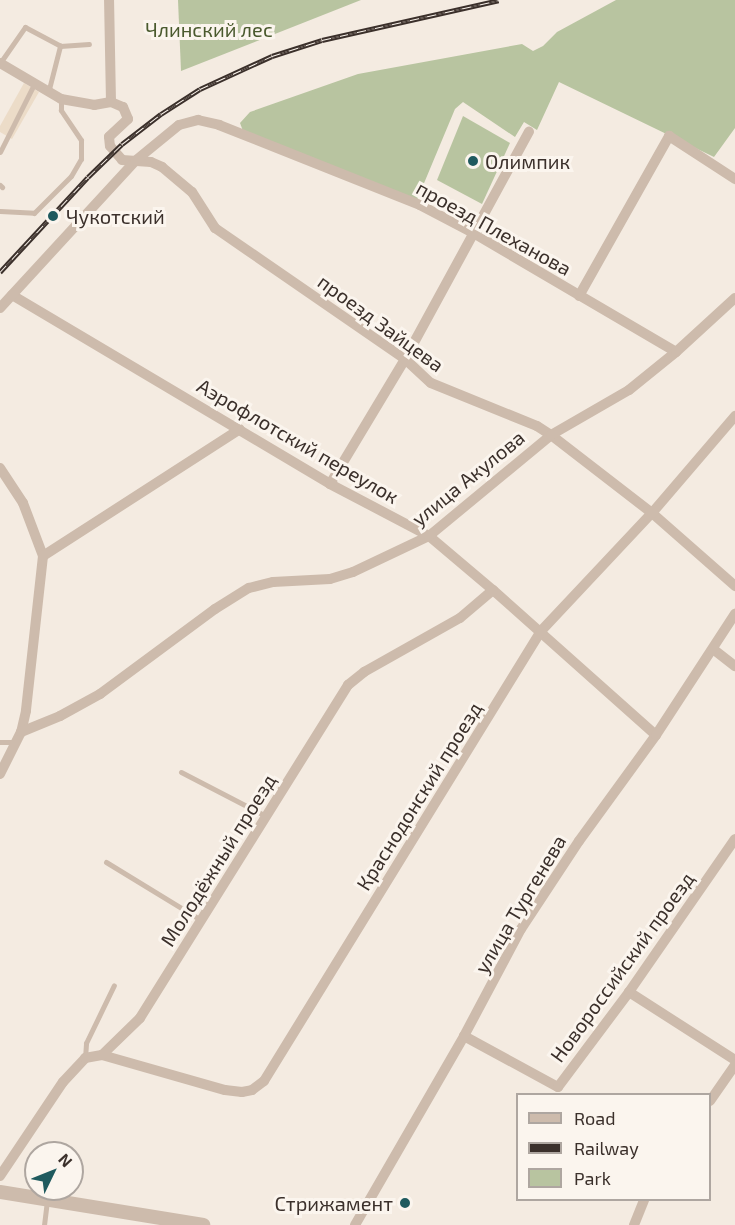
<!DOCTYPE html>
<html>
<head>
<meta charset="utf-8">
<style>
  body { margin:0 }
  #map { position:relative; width:735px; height:1225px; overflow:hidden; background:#f4ebe1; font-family:"Exo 2",sans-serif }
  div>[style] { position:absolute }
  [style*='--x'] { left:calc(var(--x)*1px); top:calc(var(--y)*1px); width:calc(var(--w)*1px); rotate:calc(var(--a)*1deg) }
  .green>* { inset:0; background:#b8c4a0 }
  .plaza>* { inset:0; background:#ecdcc8 }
  .service>* { height:5px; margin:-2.5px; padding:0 2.5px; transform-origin:2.5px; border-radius:2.5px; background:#cdbbac }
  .minor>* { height:10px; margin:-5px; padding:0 5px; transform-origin:5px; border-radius:5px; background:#cdbbac }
  .tertiary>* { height:14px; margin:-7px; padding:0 7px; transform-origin:7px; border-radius:7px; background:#cdbbac }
  .rail>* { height:5px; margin-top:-2.5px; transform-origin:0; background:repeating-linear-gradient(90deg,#fbf5ee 0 9px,#3b302b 0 18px); box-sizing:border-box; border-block:2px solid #3b302b }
  .dots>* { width:16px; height:16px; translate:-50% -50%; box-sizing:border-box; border:3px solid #fbf5ee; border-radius:50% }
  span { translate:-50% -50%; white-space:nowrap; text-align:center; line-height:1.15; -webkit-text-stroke:6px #fbf5ee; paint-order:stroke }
  .park-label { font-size:20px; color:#4a5a2e }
  .poi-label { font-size:20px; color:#3b302b }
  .left { translate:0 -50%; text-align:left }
  .right { translate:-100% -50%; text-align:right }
  .street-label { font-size:20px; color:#3b302b }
  .legend { position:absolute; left:516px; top:1093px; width:195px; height:108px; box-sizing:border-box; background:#fbf5ee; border:2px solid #aea6a0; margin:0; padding:8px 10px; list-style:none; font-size:18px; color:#3b302b }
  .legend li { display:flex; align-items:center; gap:12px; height:30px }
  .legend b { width:30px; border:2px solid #aea6a0 }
  .north { position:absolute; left:24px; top:1141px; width:60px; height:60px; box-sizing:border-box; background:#fbf5ee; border:2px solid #aea6a0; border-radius:50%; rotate:47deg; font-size:16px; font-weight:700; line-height:24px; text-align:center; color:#3b302b }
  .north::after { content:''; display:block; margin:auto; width:21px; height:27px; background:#1f5a5e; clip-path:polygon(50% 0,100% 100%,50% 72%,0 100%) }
</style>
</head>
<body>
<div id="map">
  <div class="green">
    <i style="clip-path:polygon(178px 0,361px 0,181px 71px)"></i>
    <i style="clip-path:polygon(616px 0,735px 0,735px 128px,714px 157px,559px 82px,537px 130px,524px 122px,515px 137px,463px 102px,455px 109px,417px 200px,243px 131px,240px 123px,250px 112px,358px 74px,522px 44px,533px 51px,543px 46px,557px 32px)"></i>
    <i style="clip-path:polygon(463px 116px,510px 143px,482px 204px,437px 180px)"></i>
  </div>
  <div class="plaza">
    <i style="clip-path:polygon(24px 83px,39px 92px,12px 139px,0 132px,0 126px)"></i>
  </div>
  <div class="service">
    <i style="--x:0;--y:63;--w:44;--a:-55.2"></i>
    <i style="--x:25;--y:27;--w:40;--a:28"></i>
    <i style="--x:60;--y:46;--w:29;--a:-4"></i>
    <i style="--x:48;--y:93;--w:49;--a:-75.7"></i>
    <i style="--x:0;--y:152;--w:76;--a:-63.4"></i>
    <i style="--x:0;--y:185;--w:3;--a:45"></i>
    <i style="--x:0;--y:211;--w:34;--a:3"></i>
    <i style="--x:34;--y:213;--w:52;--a:-45"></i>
    <i style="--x:71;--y:176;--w:20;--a:-60"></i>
    <i style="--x:81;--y:159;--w:19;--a:-90"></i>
    <i style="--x:81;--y:140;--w:36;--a:-124"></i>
    <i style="--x:61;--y:110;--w:11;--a:-90"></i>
    <i style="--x:0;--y:742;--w:15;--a:0"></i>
    <i style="--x:181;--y:772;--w:96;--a:27.4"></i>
    <i style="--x:106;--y:862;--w:111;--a:31.4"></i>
    <i style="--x:85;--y:1058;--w:15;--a:-86"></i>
    <i style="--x:86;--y:1043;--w:64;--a:-64.2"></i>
    <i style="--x:44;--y:1225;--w:24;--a:-83"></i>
  </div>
  <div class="minor">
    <i style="--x:0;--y:63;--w:71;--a:30.5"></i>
    <i style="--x:61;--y:99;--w:34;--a:10"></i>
    <i style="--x:94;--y:105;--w:17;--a:-10"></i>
    <i style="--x:111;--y:102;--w:102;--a:-91.1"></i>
    <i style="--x:111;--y:102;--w:13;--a:23"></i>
    <i style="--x:123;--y:107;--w:13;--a:67"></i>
    <i style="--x:128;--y:119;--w:26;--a:137"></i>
    <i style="--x:109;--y:137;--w:9;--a:84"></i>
    <i style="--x:110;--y:146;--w:18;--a:49"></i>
    <i style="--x:122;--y:160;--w:29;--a:4"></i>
    <i style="--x:151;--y:162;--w:12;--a:24"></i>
    <i style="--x:162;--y:167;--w:39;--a:40"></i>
    <i style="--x:192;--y:192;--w:43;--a:57.4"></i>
    <i style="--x:215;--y:228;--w:231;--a:34.6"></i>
    <i style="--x:405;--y:359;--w:35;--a:43"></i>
    <i style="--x:431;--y:383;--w:114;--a:22.1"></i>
    <i style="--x:537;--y:426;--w:17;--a:33"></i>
    <i style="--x:551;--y:435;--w:128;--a:37.7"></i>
    <i style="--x:652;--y:513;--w:111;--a:41.3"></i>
    <i style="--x:12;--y:295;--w:370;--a:30.7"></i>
    <i style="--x:330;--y:484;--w:112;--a:27.7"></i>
    <i style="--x:429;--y:536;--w:84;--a:40.2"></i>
    <i style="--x:493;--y:590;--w:218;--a:41.7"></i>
    <i style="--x:579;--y:296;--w:184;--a:-60.6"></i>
    <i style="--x:669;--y:136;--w:79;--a:33.1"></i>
    <i style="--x:0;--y:308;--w:200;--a:-47.4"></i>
    <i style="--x:135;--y:161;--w:57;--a:-39.3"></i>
    <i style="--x:179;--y:125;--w:20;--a:-15"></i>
    <i style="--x:198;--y:120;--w:22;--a:13"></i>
    <i style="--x:219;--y:125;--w:216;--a:21.7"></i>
    <i style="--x:420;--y:205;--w:62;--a:27.8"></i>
    <i style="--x:475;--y:234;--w:233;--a:30.4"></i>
    <i style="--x:0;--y:468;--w:42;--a:56.7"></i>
    <i style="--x:23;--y:503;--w:57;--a:69.3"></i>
    <i style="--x:43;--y:556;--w:156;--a:96.3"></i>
    <i style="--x:26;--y:711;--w:22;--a:103"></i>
    <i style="--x:21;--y:732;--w:47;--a:116.6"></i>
    <i style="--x:330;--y:484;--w:146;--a:-59"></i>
    <i style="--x:405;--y:359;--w:259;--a:-61.4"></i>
    <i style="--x:43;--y:556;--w:234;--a:-32.8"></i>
    <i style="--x:713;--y:649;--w:28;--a:38"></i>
    <i style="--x:21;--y:732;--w:42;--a:-22.3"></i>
    <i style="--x:60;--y:716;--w:46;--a:-28.8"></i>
    <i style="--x:100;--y:694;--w:143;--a:-36.5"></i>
    <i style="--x:215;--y:609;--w:40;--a:-32"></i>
    <i style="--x:249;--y:588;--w:25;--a:-14"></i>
    <i style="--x:273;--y:582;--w:57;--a:-3"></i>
    <i style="--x:330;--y:579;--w:24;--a:-17"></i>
    <i style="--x:353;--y:572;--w:84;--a:-25.3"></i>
    <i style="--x:429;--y:536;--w:158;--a:-39.6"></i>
    <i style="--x:551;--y:435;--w:90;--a:-30"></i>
    <i style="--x:629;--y:390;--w:60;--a:-39"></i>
    <i style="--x:676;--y:352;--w:80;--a:-42.5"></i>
    <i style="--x:629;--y:992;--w:126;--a:32.7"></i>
    <i style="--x:464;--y:1036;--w:107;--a:28.5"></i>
    <i style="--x:558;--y:1087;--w:119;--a:-53.2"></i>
    <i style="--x:629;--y:992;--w:186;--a:-55.3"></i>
    <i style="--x:102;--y:1055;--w:128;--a:15.9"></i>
    <i style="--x:225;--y:1090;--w:17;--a:7"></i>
    <i style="--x:242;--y:1092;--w:10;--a:-11"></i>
    <i style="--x:252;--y:1090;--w:15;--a:-37"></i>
    <i style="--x:264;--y:1081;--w:528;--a:-58.39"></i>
    <i style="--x:541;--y:631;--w:162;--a:-46.8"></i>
    <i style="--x:652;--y:513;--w:128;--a:-49.4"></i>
    <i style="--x:710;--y:1101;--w:44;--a:-55.2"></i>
    <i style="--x:0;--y:1176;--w:113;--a:-56.2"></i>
    <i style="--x:63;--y:1082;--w:33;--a:-47"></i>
    <i style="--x:85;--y:1058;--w:17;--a:-10"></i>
    <i style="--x:102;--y:1055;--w:53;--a:-44.2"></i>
    <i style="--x:140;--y:1018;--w:393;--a:-58"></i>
    <i style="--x:348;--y:685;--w:21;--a:-39"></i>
    <i style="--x:364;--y:672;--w:110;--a:-29.4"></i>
    <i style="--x:460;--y:618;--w:43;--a:-40.3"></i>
    <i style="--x:355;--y:1225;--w:218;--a:-60"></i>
    <i style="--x:464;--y:1036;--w:121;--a:-62"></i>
    <i style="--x:521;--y:929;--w:105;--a:-56.6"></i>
    <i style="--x:579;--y:841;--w:131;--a:-54"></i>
    <i style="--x:656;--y:735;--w:145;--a:-56.9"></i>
    <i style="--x:634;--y:1225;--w:27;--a:-68"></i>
  </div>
  <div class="tertiary">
    <i style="--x:0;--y:1192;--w:206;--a:9.2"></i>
  </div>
  <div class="rail">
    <i style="--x:0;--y:272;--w:129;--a:-47.2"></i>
    <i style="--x:88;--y:177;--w:47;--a:-44.1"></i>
    <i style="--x:122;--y:144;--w:49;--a:-37.6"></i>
    <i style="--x:161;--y:114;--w:46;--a:-32.7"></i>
    <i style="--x:200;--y:89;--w:79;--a:-24.6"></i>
    <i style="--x:272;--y:56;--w:52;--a:-17.7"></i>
    <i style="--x:322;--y:40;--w:181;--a:-12.7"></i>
  </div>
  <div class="dots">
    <i style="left:473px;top:161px;background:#1f5a5e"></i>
    <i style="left:53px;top:216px;background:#1f5a5e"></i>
    <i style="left:405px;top:1203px;background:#1f5a5e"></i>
  </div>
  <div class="park-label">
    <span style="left:209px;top:29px">Члинский лес</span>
  </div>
  <div class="poi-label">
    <span class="left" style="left:485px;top:161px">Олимпик</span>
    <span class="left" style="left:66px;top:216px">Чукотский</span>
    <span class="right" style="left:393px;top:1203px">Стрижамент</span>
  </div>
  <div class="street-label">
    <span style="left:494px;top:228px;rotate:29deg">проезд Плеханова</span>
    <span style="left:381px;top:323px;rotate:36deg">проезд Зайцева</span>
    <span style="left:298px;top:441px;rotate:30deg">Аэрофлотский переулок</span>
    <span style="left:468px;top:478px;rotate:-39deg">улица Акулова</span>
    <span style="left:419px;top:796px;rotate:-58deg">Краснодонский проезд</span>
    <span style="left:218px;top:860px;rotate:-58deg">Молодёжный проезд</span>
    <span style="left:520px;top:904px;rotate:-59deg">улица Тургенева</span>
    <span style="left:622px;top:967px;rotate:-54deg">Новороссийский проезд</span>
  </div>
  <ul class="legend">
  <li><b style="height:8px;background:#cdbbac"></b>Road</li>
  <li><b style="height:8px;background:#3b302b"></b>Railway</li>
  <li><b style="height:16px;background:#b8c4a0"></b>Park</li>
  </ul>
  <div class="north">N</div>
</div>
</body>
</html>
